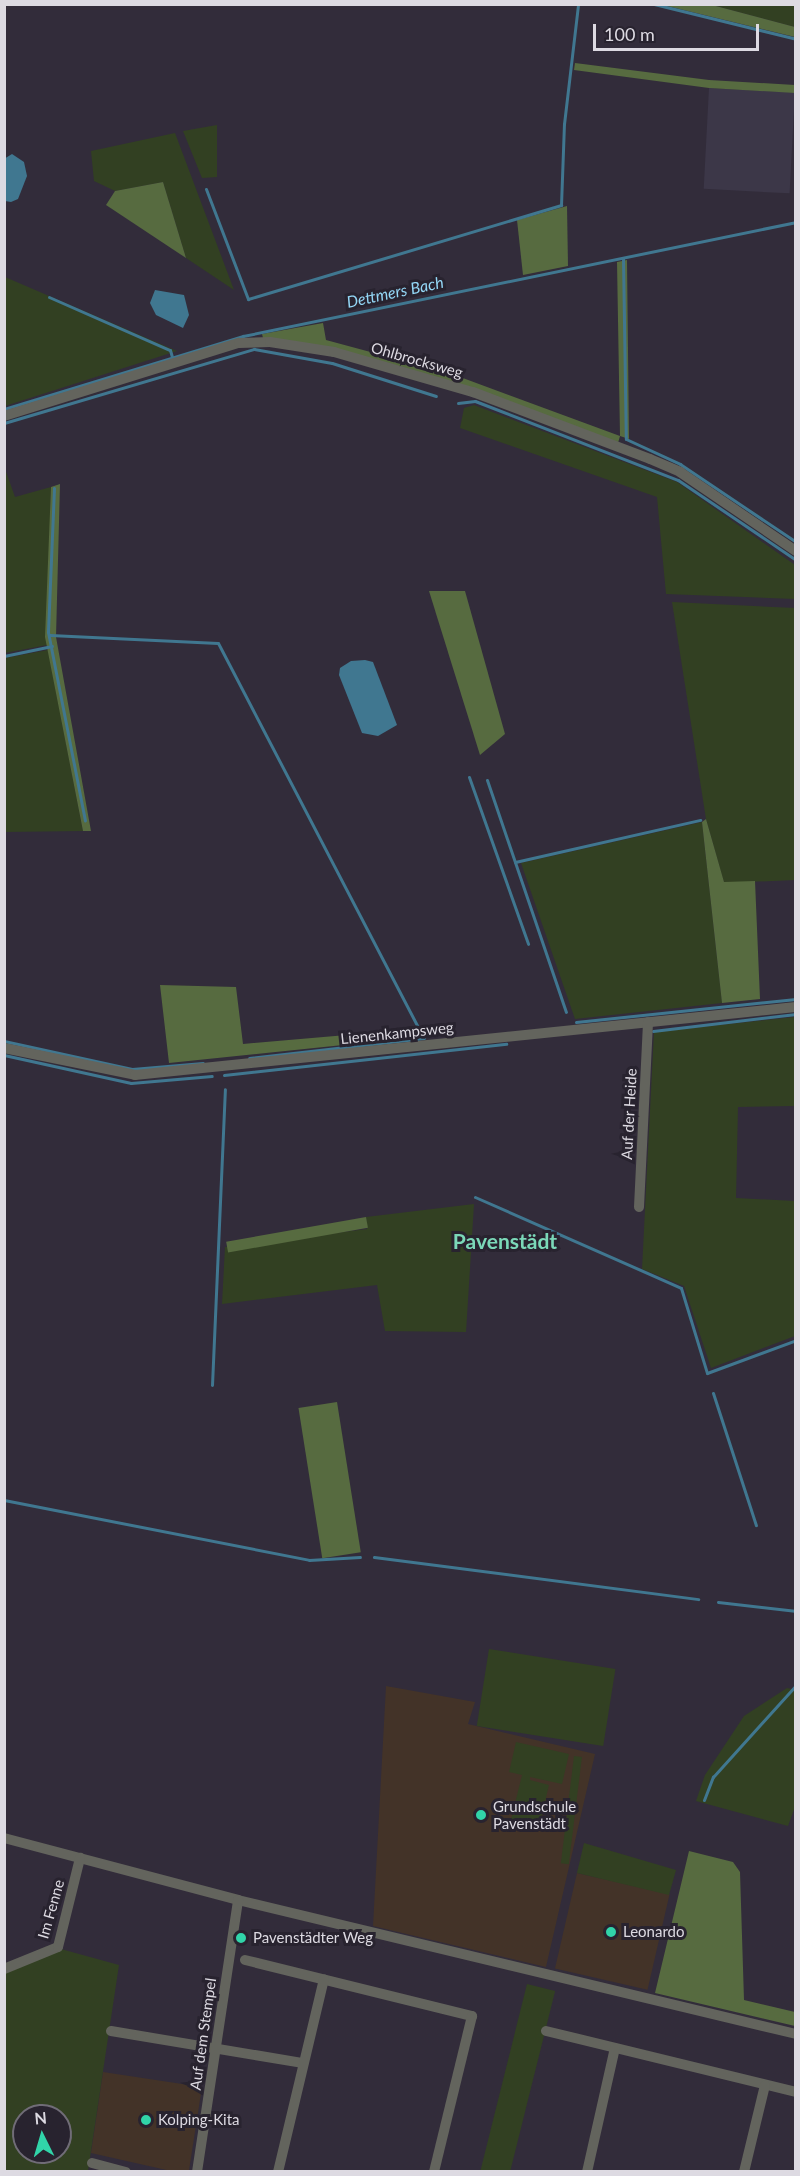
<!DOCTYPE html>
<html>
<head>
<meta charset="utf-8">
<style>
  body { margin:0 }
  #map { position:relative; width:800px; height:2176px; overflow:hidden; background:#322c3a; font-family:Lato,sans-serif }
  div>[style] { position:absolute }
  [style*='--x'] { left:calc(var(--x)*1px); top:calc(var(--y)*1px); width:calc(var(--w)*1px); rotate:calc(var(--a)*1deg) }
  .commercial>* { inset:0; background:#3c3748; transform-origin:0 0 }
  .education>* { inset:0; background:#433328; transform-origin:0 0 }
  .green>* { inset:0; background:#324022; transform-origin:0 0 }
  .forest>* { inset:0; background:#576b40; transform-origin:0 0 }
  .water>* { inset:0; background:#407790 }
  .stream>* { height:3px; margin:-1.5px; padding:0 1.5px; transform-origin:1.5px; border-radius:1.5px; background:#407790 }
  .minor>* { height:10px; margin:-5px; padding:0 5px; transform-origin:5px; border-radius:5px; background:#63645d }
  .dots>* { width:16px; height:16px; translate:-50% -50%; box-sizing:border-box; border:3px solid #28232f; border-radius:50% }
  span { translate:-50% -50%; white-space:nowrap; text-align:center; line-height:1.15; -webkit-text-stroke:6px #28232f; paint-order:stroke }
  .street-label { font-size:15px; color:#dddae2 }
  .poi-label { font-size:15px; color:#dddae2 }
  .left { translate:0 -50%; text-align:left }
  .water-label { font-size:16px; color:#94d7f6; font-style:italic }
  .district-label { font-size:21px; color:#7bd8b8; font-weight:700 }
  .frame { position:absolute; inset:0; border:6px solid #dddae2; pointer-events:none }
  .north { position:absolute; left:12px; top:2104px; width:60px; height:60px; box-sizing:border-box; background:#28232f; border:2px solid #706c77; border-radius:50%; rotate:355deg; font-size:16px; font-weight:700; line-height:24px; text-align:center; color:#dddae2 }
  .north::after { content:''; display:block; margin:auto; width:21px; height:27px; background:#31d4a9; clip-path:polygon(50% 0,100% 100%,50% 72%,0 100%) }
  .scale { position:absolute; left:593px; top:24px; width:166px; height:27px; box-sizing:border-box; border:3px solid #dddae2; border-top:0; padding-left:8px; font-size:18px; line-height:21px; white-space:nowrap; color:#dddae2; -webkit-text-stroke:4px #28232f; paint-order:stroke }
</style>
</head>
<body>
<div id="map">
  <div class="commercial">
    <i style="left:709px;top:88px;width:86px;height:101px;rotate:3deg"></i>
  </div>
  <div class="education">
    <i style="clip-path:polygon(386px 1686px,475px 1702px,468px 1724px,595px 1754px,546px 1967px,373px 1926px)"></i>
    <i style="left:577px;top:1873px;width:95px;height:98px;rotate:13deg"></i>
    <i style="clip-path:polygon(103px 2072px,202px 2087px,189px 2170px,171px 2171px,91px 2153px)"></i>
  </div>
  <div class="green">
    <i style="clip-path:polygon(712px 5px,795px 5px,795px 27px)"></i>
    <i style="clip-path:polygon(217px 125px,217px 177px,202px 178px,183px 131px)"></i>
    <i style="clip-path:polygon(175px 133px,234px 290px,186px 258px,163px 182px,115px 191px,94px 181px,91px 151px)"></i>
    <i style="clip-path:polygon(4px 277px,5px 277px,177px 351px,5px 406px)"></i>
    <i style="clip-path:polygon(474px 405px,677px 482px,795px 565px,795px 599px,666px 594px,657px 497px,460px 428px,464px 408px)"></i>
    <i style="clip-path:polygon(4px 466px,15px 497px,51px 487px,47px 645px,5px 653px)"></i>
    <i style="clip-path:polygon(672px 602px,795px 608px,795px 880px,724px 883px,706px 819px)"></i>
    <i style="clip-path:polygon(48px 650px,83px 831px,5px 832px,5px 658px)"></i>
    <i style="clip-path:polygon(702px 822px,722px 1003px,575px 1019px,521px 863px)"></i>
    <i style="clip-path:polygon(795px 1017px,795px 1106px,738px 1107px,736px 1198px,795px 1201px,795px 1336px,711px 1368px,684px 1286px,642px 1269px,654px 1032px)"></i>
    <i style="clip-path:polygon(474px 1204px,466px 1332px,385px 1331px,377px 1285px,222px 1304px,225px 1247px,367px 1229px,366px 1217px)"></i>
    <i style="left:489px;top:1649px;width:128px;height:78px;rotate:9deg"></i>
    <i style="clip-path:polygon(787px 1688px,796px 1690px,796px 1804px,788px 1826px,696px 1801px,705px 1775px,744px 1716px)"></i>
    <i style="clip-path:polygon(516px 1742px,569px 1754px,562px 1784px,530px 1777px,530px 1780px,549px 1785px,538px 1831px,510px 1824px,522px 1775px,509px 1772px)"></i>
    <i style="left:574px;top:1756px;width:8px;height:108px;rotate:7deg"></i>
    <i style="clip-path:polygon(584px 1843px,676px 1870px,669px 1895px,577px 1873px)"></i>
    <i style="clip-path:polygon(evenodd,61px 1949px,119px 1965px,88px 2171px,5px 2172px,5px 1972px,61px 1949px,24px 2116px,60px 2116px,60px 2152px,24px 2152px,24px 2116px)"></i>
    <i style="left:527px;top:1984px;width:29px;height:193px;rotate:14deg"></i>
  </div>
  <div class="forest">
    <i style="clip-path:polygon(663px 5px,712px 5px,795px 27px,795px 37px)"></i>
    <i style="clip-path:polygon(575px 63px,709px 80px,795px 85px,795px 93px,709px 88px,574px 70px)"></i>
    <i style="clip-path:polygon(163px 182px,186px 258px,106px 205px,115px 191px)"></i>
    <i style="clip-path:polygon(567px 206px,568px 266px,523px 275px,517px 220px)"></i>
    <i style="clip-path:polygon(627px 260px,629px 439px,620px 436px,618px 443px,474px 389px,263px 338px,262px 334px,323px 323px,326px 340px,452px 374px,620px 436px,617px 262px)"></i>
    <i style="clip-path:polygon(60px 484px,56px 637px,91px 831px,83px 831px,45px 637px,51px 487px)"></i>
    <i style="clip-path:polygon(429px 591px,465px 591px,505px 734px,480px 755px)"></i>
    <i style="clip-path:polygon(706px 819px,724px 882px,755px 881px,760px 999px,722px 1003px,702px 822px)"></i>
    <i style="clip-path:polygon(160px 985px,236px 987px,243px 1044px,416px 1029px,420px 1037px,169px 1063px)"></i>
    <i style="left:366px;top:1217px;width:11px;height:142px;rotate:80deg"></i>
    <i style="left:337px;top:1402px;width:152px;height:39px;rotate:81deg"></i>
    <i style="clip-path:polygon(689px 1851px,733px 1862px,740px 1872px,744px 2000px,795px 2012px,795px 2026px,655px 1993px)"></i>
  </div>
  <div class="water">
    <i style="clip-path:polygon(12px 154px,24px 162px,27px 176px,18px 199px,11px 202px,5px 201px,4px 159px)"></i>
    <i style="clip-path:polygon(155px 290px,184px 295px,189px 315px,183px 328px,156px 315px,150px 303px)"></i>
    <i style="clip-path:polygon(365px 660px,373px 662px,397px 725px,378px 736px,362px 733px,339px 675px,340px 668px,351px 661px)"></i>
  </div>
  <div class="stream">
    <i style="--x:654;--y:4;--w:146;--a:13.8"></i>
    <i style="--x:206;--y:189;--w:118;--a:69.1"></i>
    <i style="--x:248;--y:299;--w:327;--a:-16.7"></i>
    <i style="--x:561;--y:205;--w:81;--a:-87.9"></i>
    <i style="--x:564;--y:124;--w:121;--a:-83.3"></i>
    <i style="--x:623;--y:258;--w:181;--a:89.1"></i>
    <i style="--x:626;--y:439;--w:60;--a:24.8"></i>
    <i style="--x:680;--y:464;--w:140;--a:33.9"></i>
    <i style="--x:49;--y:297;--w:132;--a:23.7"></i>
    <i style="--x:170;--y:350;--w:7;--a:74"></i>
    <i style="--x:458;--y:403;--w:17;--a:-7"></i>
    <i style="--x:475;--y:401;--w:218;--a:21.3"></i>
    <i style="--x:678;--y:480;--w:143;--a:34.1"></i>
    <i style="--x:4;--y:409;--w:250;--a:-17"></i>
    <i style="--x:243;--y:336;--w:565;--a:-11.65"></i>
    <i style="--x:4;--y:423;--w:261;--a:-16.5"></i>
    <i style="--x:254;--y:349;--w:79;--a:10.2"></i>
    <i style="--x:332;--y:363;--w:109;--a:17.6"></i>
    <i style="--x:54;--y:488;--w:144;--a:92.4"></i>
    <i style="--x:48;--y:632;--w:192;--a:78.9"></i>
    <i style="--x:50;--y:635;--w:168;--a:2.7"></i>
    <i style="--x:218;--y:643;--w:445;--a:62.5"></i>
    <i style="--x:424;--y:1038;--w:176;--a:173.5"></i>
    <i style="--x:4;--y:656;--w:49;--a:-11.8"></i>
    <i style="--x:469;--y:777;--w:177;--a:70.5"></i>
    <i style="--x:487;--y:780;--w:245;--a:71.2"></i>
    <i style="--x:515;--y:862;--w:190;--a:-12.8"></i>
    <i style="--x:576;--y:1022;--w:221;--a:-6"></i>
    <i style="--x:653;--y:1031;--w:144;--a:-6.8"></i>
    <i style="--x:4;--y:1041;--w:131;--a:12.3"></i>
    <i style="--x:132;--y:1069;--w:71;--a:-4.8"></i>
    <i style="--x:4;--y:1055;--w:130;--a:12.4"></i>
    <i style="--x:131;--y:1083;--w:81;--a:-4.9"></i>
    <i style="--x:224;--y:1075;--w:284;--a:-6.3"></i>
    <i style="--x:475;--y:1197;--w:225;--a:23.8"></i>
    <i style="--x:681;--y:1288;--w:89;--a:73"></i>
    <i style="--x:707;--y:1373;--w:95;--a:-20.3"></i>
    <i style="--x:212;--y:1385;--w:296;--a:-87.5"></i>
    <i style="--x:713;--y:1393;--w:139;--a:72"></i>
    <i style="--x:4;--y:1500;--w:311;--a:11.1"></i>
    <i style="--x:309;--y:1560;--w:51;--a:-3.4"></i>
    <i style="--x:374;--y:1557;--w:327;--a:7.4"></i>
    <i style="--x:718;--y:1602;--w:79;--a:6.6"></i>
    <i style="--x:704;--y:1800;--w:25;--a:-69"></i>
    <i style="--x:713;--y:1777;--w:124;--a:-47.9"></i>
  </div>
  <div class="minor">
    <i style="--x:4;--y:416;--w:246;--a:-17.3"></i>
    <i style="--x:239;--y:343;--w:31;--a:-2"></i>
    <i style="--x:270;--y:342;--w:65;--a:8.9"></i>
    <i style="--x:334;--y:352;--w:145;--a:16.1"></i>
    <i style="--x:473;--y:392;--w:189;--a:20.7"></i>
    <i style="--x:650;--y:459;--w:33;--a:23"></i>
    <i style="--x:680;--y:472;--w:140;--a:34.3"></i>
    <i style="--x:4;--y:1048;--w:134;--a:11.6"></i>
    <i style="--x:135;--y:1075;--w:664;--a:-5.87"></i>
    <i style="--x:639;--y:1207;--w:185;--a:-87.2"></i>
    <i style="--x:4;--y:1838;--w:242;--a:14.8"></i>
    <i style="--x:238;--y:1900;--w:574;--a:13.5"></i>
    <i style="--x:245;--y:1960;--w:234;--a:13.9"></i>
    <i style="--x:472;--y:2016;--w:161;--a:103.7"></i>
    <i style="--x:4;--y:1969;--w:58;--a:-22.2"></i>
    <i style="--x:58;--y:1947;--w:92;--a:-76.1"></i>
    <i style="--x:111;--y:2031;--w:195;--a:9.5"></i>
    <i style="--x:546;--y:2031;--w:257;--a:13.7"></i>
    <i style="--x:92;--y:2163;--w:35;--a:15"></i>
    <i style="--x:197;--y:2172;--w:275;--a:-81.4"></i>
    <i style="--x:278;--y:2172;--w:198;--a:-76.6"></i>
    <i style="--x:587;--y:2172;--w:127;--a:-77.3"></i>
    <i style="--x:744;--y:2172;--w:89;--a:-76.4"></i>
  </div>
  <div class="dots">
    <i style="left:481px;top:1815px;background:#31d4a9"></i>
    <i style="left:611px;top:1932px;background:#31d4a9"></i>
    <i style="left:241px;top:1938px;background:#31d4a9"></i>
    <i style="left:146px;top:2120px;background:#31d4a9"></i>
  </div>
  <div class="street-label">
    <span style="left:417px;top:360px;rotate:16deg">Ohlbrocksweg</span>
    <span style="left:397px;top:1033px;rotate:-6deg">Lienenkampsweg</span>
    <span style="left:629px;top:1114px;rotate:-87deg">Auf der Heide</span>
    <span style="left:51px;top:1909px;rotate:-74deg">Im Fenne</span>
    <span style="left:203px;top:2034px;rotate:-82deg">Auf dem Stempel</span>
  </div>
  <div class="poi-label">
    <span class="left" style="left:493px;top:1815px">Grundschule<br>Pavenstädt</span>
    <span class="left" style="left:623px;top:1932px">Leonardo</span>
    <span class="left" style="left:253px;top:1938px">Pavenstädter Weg</span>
    <span class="left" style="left:158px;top:2120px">Kolping-Kita</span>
  </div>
  <div class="water-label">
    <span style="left:395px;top:292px;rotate:-12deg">Dettmers Bach</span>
  </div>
  <div class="district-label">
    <span style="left:505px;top:1241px">Pavenstädt</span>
  </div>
  <div class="frame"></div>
  <div class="north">N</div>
  <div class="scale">100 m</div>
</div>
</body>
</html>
